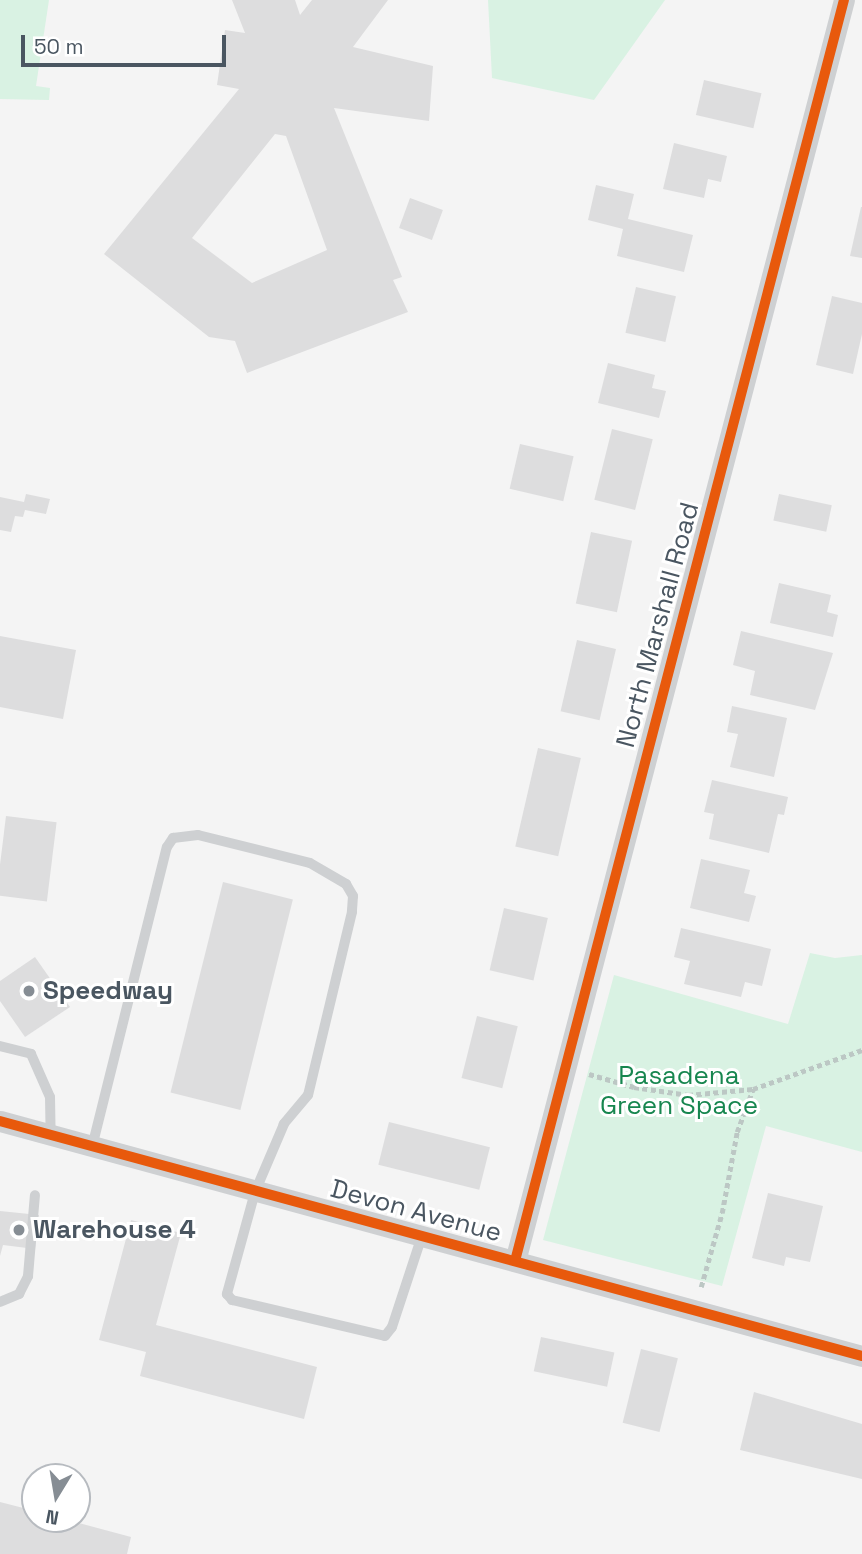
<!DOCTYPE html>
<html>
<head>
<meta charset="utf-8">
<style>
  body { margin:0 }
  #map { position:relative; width:862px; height:1554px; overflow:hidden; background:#f4f4f4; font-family:"Space Grotesk",sans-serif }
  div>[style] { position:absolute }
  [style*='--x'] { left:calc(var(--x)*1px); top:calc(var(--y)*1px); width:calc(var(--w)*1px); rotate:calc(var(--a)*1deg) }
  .green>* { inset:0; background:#d9f2e3 }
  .building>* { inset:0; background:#ddddde; transform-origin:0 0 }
  .path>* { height:4.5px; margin-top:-2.25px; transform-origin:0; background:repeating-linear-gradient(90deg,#bcc7c4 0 5px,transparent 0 8.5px) }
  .service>* { height:10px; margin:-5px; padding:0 5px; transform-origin:5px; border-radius:5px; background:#ced0d2 }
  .minor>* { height:21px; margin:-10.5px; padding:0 10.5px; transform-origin:10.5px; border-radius:10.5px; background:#ced0d2 }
  .cycleway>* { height:10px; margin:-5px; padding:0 5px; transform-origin:5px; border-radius:5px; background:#e8590c }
  .dots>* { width:19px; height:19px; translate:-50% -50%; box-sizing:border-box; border:4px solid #fff; border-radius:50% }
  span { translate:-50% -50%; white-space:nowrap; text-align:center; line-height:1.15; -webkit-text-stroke:6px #fff; paint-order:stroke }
  .street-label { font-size:26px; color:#4a5661 }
  .poi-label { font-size:26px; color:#4a5661; font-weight:700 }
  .left { translate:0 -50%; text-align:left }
  .park-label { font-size:26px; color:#17864f }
  .north { position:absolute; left:21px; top:1463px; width:70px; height:70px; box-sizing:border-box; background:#fff; border:2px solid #b7bbc0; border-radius:50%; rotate:191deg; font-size:19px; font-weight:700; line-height:28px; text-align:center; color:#4a5661 }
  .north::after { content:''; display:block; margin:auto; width:24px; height:32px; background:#868d94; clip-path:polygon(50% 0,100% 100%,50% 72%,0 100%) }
  .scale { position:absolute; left:21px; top:35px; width:205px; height:32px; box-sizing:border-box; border:4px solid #4a5661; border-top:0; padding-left:9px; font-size:21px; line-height:24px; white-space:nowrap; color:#4a5661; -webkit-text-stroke:5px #fff; paint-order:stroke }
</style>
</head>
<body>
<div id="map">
  <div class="green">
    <i style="clip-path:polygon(0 0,49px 0,36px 86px,50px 88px,49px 100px,0 99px)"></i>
    <i style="clip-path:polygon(488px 0,665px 0,594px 100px,492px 78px)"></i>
    <i style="clip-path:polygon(810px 953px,835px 958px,862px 955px,862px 1152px,766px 1126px,722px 1286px,543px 1240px,614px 975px,788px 1024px)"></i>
  </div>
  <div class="building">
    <i style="clip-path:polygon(evenodd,232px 0,295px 0,300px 15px,312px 0,388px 0,353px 47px,433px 66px,429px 121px,334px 108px,402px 277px,393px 280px,408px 312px,247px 373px,235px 341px,209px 337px,104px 254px,239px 89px,217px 85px,225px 30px,245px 33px,232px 0,275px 134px,286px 136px,327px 250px,252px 283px,192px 238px,275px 134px)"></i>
    <i style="left:704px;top:80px;width:59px;height:36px;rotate:13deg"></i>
    <i style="clip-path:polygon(674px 143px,727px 156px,721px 182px,708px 179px,704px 198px,663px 189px)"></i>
    <i style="clip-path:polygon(596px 185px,634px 194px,628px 219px,693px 235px,684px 272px,617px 256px,623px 229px,588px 220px)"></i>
    <i style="left:410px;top:198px;width:35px;height:32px;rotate:20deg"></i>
    <i style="clip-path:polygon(861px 207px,862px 207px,862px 258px,850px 256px)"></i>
    <i style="left:636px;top:287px;width:41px;height:47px;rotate:13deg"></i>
    <i style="clip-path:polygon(832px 296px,862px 303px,862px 334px,853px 374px,816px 365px)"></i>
    <i style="clip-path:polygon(608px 363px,655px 375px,652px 388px,666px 391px,659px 418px,598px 403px)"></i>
    <i style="left:612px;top:429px;width:42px;height:73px;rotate:14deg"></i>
    <i style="left:520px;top:444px;width:55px;height:46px;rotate:13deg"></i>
    <i style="clip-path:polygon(26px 494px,50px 499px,46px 514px,25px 510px,23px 517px,15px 516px,11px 532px,0 530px,0 497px,24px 502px)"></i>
    <i style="left:779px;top:494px;width:54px;height:27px;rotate:12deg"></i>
    <i style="left:591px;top:532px;width:42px;height:73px;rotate:12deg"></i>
    <i style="clip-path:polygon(779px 583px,831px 595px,827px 612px,838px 615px,833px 637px,770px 623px)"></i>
    <i style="clip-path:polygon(741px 631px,833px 653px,815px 710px,750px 695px,755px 671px,733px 665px)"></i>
    <i style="clip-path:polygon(0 636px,76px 650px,63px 719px,0 707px)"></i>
    <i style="left:577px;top:640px;width:40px;height:73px;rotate:13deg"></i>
    <i style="clip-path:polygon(732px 706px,787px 718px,774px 777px,730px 767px,738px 734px,727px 732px)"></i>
    <i style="left:538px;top:748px;width:44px;height:101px;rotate:13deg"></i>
    <i style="clip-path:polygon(712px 780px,788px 797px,784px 815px,778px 814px,769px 853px,709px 839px,714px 814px,704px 812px)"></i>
    <i style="left:6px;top:816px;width:51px;height:80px;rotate:7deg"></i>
    <i style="clip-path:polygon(701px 859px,750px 870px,744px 893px,756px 896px,749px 922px,690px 908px)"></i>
    <i style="left:223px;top:882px;width:72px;height:217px;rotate:14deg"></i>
    <i style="left:504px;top:908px;width:45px;height:64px;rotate:13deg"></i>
    <i style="clip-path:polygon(681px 928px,771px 949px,762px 986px,745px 982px,741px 997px,684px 984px,690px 961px,674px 957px)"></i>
    <i style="clip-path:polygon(35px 957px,70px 1007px,25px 1037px,0 1001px,0 981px)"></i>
    <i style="left:477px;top:1016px;width:42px;height:64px;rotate:14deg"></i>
    <i style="left:389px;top:1122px;width:104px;height:44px;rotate:14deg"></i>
    <i style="clip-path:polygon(768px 1193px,823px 1206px,810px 1262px,786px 1257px,784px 1266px,752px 1258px)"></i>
    <i style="clip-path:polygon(0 1211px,39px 1215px,35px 1249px,3px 1245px,0 1256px)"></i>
    <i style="clip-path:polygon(131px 1220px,181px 1233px,156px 1325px,317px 1367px,304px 1419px,140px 1376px,146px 1352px,99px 1340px)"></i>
    <i style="left:541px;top:1337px;width:75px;height:35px;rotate:12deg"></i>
    <i style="left:641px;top:1349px;width:38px;height:76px;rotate:14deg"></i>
    <i style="clip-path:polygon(754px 1392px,862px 1424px,862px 1479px,740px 1450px)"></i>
    <i style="clip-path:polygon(0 1502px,35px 1511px,35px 1519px,64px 1519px,131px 1537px,127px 1554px,0 1554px)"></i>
  </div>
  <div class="path">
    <i style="--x:589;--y:1074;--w:47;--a:16.1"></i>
    <i style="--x:634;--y:1087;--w:55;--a:8.4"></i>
    <i style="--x:688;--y:1095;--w:65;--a:-5.3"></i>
    <i style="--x:753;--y:1089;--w:116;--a:-19.7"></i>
    <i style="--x:701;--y:1287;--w:77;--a:-74.2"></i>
    <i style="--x:722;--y:1213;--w:82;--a:-79.5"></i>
    <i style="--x:737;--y:1132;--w:46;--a:-69.6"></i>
  </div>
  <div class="service">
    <i style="--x:0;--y:1046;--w:32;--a:14"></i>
    <i style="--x:31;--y:1054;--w:47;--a:66.2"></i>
    <i style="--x:50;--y:1097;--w:39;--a:89"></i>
    <i style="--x:92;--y:1147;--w:309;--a:-76"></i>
    <i style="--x:167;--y:847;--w:11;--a:-56"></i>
    <i style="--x:173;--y:838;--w:25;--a:-7"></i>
    <i style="--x:198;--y:835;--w:115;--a:14"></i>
    <i style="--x:310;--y:863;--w:42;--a:30.3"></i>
    <i style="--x:346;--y:884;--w:14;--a:60"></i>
    <i style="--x:353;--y:896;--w:16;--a:94"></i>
    <i style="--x:352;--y:912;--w:188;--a:103.5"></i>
    <i style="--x:308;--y:1095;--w:38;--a:130"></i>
    <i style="--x:284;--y:1124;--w:74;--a:113.1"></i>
    <i style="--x:255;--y:1192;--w:106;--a:105.4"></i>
    <i style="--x:227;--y:1294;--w:8;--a:50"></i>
    <i style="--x:232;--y:1300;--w:157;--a:13.2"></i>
    <i style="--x:385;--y:1336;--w:11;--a:-52"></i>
    <i style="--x:392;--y:1327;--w:96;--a:-71.8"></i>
    <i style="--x:0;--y:1302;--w:21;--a:-23"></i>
    <i style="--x:19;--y:1294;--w:20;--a:-63"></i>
    <i style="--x:28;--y:1276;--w:81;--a:-85.1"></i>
  </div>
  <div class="minor">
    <i style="--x:0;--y:1121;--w:893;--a:15.25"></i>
    <i style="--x:515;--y:1261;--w:1303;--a:-75.38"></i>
  </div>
  <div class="cycleway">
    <i style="--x:0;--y:1121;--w:893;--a:15.25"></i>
    <i style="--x:515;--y:1261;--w:1303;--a:-75.38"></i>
  </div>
  <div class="dots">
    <i style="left:29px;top:991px;background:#868d94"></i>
    <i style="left:19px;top:1230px;background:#868d94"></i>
  </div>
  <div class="street-label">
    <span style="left:658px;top:625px;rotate:-75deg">North Marshall Road</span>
    <span style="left:416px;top:1211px;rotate:15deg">Devon Avenue</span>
  </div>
  <div class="poi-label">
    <span class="left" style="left:43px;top:991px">Speedway</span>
    <span class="left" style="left:33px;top:1230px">Warehouse 4</span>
  </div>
  <div class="park-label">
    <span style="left:679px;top:1091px">Pasadena<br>Green Space</span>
  </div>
  <div class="north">N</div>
  <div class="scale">50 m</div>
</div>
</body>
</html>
